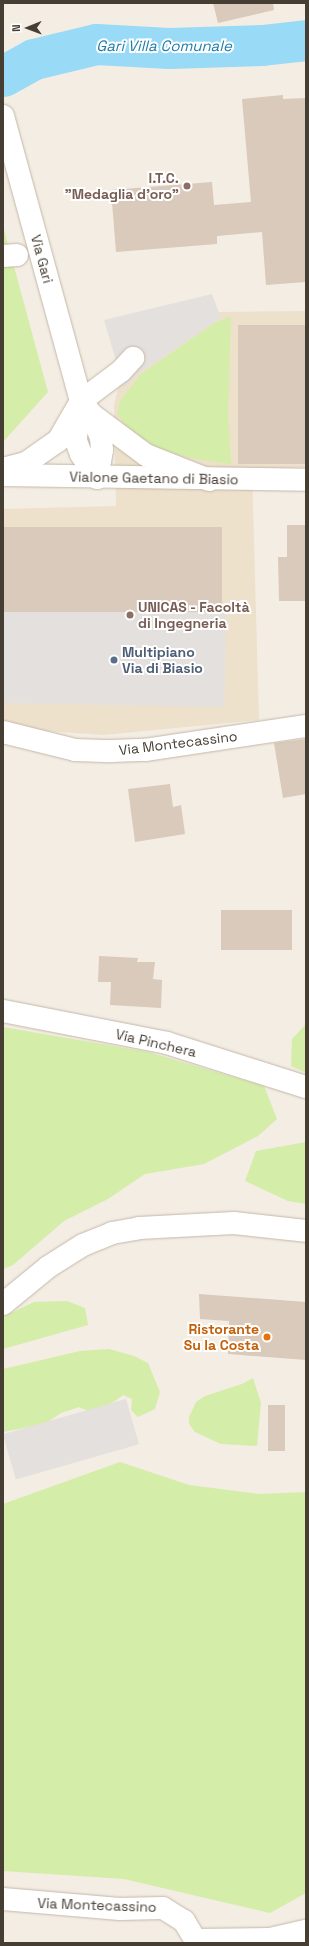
<!DOCTYPE html>
<html>
<head>
<meta charset="utf-8">
<style>
  body { margin:0 }
  #map { position:relative; width:309px; height:1946px; overflow:hidden; background:#f4ede3; font-family:"Space Grotesk",sans-serif }
  div>[style] { position:absolute }
  [style*='--x'] { left:calc(var(--x)*1px); top:calc(var(--y)*1px); width:calc(var(--w)*1px); rotate:calc(var(--a)*1deg) }
  .education>* { inset:0; background:#eee1cc }
  .green>* { inset:0; background:#d4eda8 }
  .parking>* { inset:0; background:#e4e0dd; transform-origin:0 0 }
  .river>* { height:41px; margin:-20.5px; padding:0 20.5px; transform-origin:20.5px; border-radius:20.5px; background:#99daf7 }
  .building>* { inset:0; background:#d9cabb; transform-origin:0 0 }
  .roads { filter:drop-shadow(0 0 1px #c3b7a8) drop-shadow(0 0 1px #c3b7a8) }
  .minor>* { height:22px; margin:-11px; padding:0 11px; transform-origin:11px; border-radius:11px; background:#fff }
  .dots>* { width:11px; height:11px; translate:-50% -50%; box-sizing:border-box; border:2px solid #fff; border-radius:50% }
  span { translate:-50% -50%; white-space:nowrap; text-align:center; line-height:1.15; -webkit-text-stroke:4px #fff; paint-order:stroke }
  .education-label { font-size:14px; color:#785e54; font-weight:700 }
  .right { translate:-100% -50%; text-align:right }
  .left { translate:0 -50%; text-align:left }
  .street-label { font-size:14px; color:#463d33 }
  .service-label { font-size:14px; color:#4e5e75; font-weight:700 }
  .food-label { font-size:14px; color:#c56008; font-weight:700 }
  .water-label { font-size:15px; color:#1f7eac; font-style:italic }
  .frame { position:absolute; inset:0; border:4px solid #463d33; pointer-events:none }
  .north { position:absolute; left:8px; top:8px; width:40px; height:40px; -webkit-text-stroke:3px #fff; paint-order:stroke; rotate:269deg; font-size:11px; font-weight:700; line-height:16px; text-align:center; color:#463d33 }
  .north::after { content:''; display:block; margin:auto; width:14px; height:18px; background:#463d33; clip-path:polygon(50% 0,100% 100%,50% 72%,0 100%) }
</style>
</head>
<body>
<div id="map">
  <div class="education">
    <i style="clip-path:polygon(306px 311px,306px 467px,252px 469px,259px 720px,104px 735px,30px 730px,3px 720px,3px 509px,116px 506px,114px 405px,119px 384px,206px 318px,220px 312px)"></i>
  </div>
  <div class="green">
    <i style="clip-path:polygon(3px 226px,48px 392px,3px 442px)"></i>
    <i style="clip-path:polygon(231px 316px,228px 416px,231px 464px,196px 459px,158px 449px,126px 426px,117px 413px,121px 399px,142px 373px,216px 322px)"></i>
    <i style="clip-path:polygon(306px 1024px,306px 1073px,291px 1066px,292px 1039px)"></i>
    <i style="clip-path:polygon(3px 1027px,148px 1052px,264px 1086px,277px 1119px,258px 1136px,204px 1164px,145px 1174px,108px 1199px,64px 1221px,13px 1265px,3px 1269px)"></i>
    <i style="clip-path:polygon(306px 1142px,306px 1204px,288px 1201px,245px 1181px,256px 1151px)"></i>
    <i style="clip-path:polygon(67px 1301px,85px 1308px,88px 1325px,3px 1349px,3px 1317px,34px 1302px)"></i>
    <i style="clip-path:polygon(109px 1349px,134px 1356px,148px 1363px,160px 1392px,155px 1409px,138px 1417px,131px 1410px,132px 1399px,123px 1395px,96px 1415px,79px 1407px,61px 1413px,45px 1424px,3px 1432px,3px 1369px,80px 1351px)"></i>
    <i style="clip-path:polygon(253px 1378px,261px 1403px,257px 1446px,221px 1444px,195px 1432px,189px 1424px,189px 1417px,196px 1402px,205px 1396px,242px 1384px)"></i>
    <i style="clip-path:polygon(120px 1462px,189px 1485px,260px 1494px,306px 1492px,306px 1893px,270px 1913px,124px 1879px,3px 1871px,3px 1504px)"></i>
  </div>
  <div class="parking">
    <i style="clip-path:polygon(212px 294px,221px 318px,137px 374px,124px 388px,104px 320px)"></i>
    <i style="left:226px;top:611px;width:96px;height:223px;rotate:91deg"></i>
    <i style="left:126px;top:1399px;width:47px;height:128px;rotate:74deg"></i>
  </div>
  <div class="river">
    <i style="--x:3;--y:76;--w:35;--a:-29"></i>
    <i style="--x:34;--y:59;--w:64;--a:-13.6"></i>
    <i style="--x:96;--y:44;--w:73;--a:3.1"></i>
    <i style="--x:169;--y:48;--w:93;--a:-1.8"></i>
    <i style="--x:262;--y:45;--w:44;--a:-6.5"></i>
  </div>
  <div class="building">
    <i style="clip-path:polygon(213px 3px,273px 3px,274px 10px,218px 23px)"></i>
    <i style="clip-path:polygon(283px 95px,283px 99px,306px 98px,306px 282px,266px 285px,262px 232px,217px 236px,217px 244px,116px 252px,111px 190px,212px 182px,214px 205px,251px 202px,242px 99px)"></i>
    <i style="left:306px;top:325px;width:139px;height:68px;rotate:90deg"></i>
    <i style="clip-path:polygon(287px 525px,306px 525px,306px 601px,279px 601px,278px 557px,287px 557px)"></i>
    <i style="left:222px;top:527px;width:85px;height:219px;rotate:90deg"></i>
    <i style="clip-path:polygon(306px 739px,306px 794px,283px 798px,274px 743px)"></i>
    <i style="clip-path:polygon(170px 784px,173px 807px,181px 805px,185px 834px,135px 842px,128px 789px)"></i>
    <i style="left:292px;top:910px;width:40px;height:71px;rotate:90deg"></i>
    <i style="clip-path:polygon(99px 956px,138px 958px,137px 962px,155px 962px,153px 979px,162px 980px,161px 1008px,110px 1005px,111px 982px,98px 982px)"></i>
    <i style="clip-path:polygon(199px 1294px,306px 1302px,306px 1360px,228px 1354px,229px 1321px,200px 1319px)"></i>
    <i style="left:268px;top:1405px;width:17px;height:46px"></i>
  </div>
  <div class="roads">
    <div class="minor">
      <i style="--x:3;--y:116;--w:295;--a:74.7"></i>
      <i style="--x:81;--y:401;--w:16;--a:52"></i>
      <i style="--x:91;--y:414;--w:69;--a:36.7"></i>
      <i style="--x:146;--y:455;--w:68;--a:21.6"></i>
      <i style="--x:3;--y:256;--w:14;--a:-4"></i>
      <i style="--x:79;--y:410;--w:31;--a:96"></i>
      <i style="--x:76;--y:441;--w:14;--a:69"></i>
      <i style="--x:81;--y:454;--w:29;--a:56"></i>
      <i style="--x:91;--y:414;--w:25;--a:67"></i>
      <i style="--x:101;--y:437;--w:13;--a:86"></i>
      <i style="--x:102;--y:450;--w:28;--a:100"></i>
      <i style="--x:3;--y:469;--w:24;--a:-15"></i>
      <i style="--x:26;--y:463;--w:39;--a:-35"></i>
      <i style="--x:58;--y:441;--w:46;--a:-60.1"></i>
      <i style="--x:81;--y:401;--w:50;--a:-36.9"></i>
      <i style="--x:121;--y:371;--w:18;--a:-47"></i>
      <i style="--x:3;--y:475;--w:303;--a:0.9"></i>
      <i style="--x:3;--y:732;--w:74;--a:14"></i>
      <i style="--x:75;--y:750;--w:36;--a:2"></i>
      <i style="--x:111;--y:751;--w:34;--a:-2"></i>
      <i style="--x:145;--y:750;--w:163;--a:-8.5"></i>
      <i style="--x:3;--y:1011;--w:167;--a:11"></i>
      <i style="--x:167;--y:1043;--w:146;--a:17.6"></i>
      <i style="--x:3;--y:1304;--w:58;--a:-39.4"></i>
      <i style="--x:48;--y:1267;--w:41;--a:-32.2"></i>
      <i style="--x:83;--y:1245;--w:31;--a:-22"></i>
      <i style="--x:112;--y:1233;--w:27;--a:-10"></i>
      <i style="--x:139;--y:1228;--w:95;--a:-3"></i>
      <i style="--x:234;--y:1223;--w:72;--a:6.3"></i>
      <i style="--x:3;--y:1899;--w:117;--a:4.9"></i>
      <i style="--x:120;--y:1909;--w:43;--a:-1.3"></i>
      <i style="--x:163;--y:1908;--w:25;--a:32"></i>
      <i style="--x:184;--y:1921;--w:26;--a:59"></i>
      <i style="--x:198;--y:1940;--w:72;--a:-0.8"></i>
      <i style="--x:270;--y:1939;--w:37;--a:-13"></i>
    </div>
  </div>
  <div class="dots">
    <i style="left:187px;top:186px;background:#8d6e63"></i>
    <i style="left:130px;top:615px;background:#8d6e63"></i>
    <i style="left:114px;top:660px;background:#5c6f8a"></i>
    <i style="left:267px;top:1337px;background:#e8710a"></i>
  </div>
  <div class="education-label">
    <span class="right" style="left:179px;top:186px">I.T.C.<br>"Medaglia d'oro"</span>
    <span class="left" style="left:138px;top:615px">UNICAS - Facoltà<br>di Ingegneria</span>
  </div>
  <div class="street-label">
    <span style="left:42px;top:259px;rotate:75deg">Via Gari</span>
    <span style="left:154px;top:478px;rotate:1deg">Vialone Gaetano di Biasio</span>
    <span style="left:178px;top:743px;rotate:-7deg">Via Montecassino</span>
    <span style="left:156px;top:1043px;rotate:13deg">Via Pinchera</span>
    <span style="left:97px;top:1905px;rotate:2deg">Via Montecassino</span>
  </div>
  <div class="service-label">
    <span class="left" style="left:122px;top:660px">Multipiano<br>Via di Biasio</span>
  </div>
  <div class="food-label">
    <span class="right" style="left:259px;top:1337px">Ristorante<br>Su la Costa</span>
  </div>
  <div class="water-label">
    <span style="left:164px;top:46px">Gari Villa Comunale</span>
  </div>
  <div class="frame"></div>
  <div class="north">N</div>
</div>
</body>
</html>
